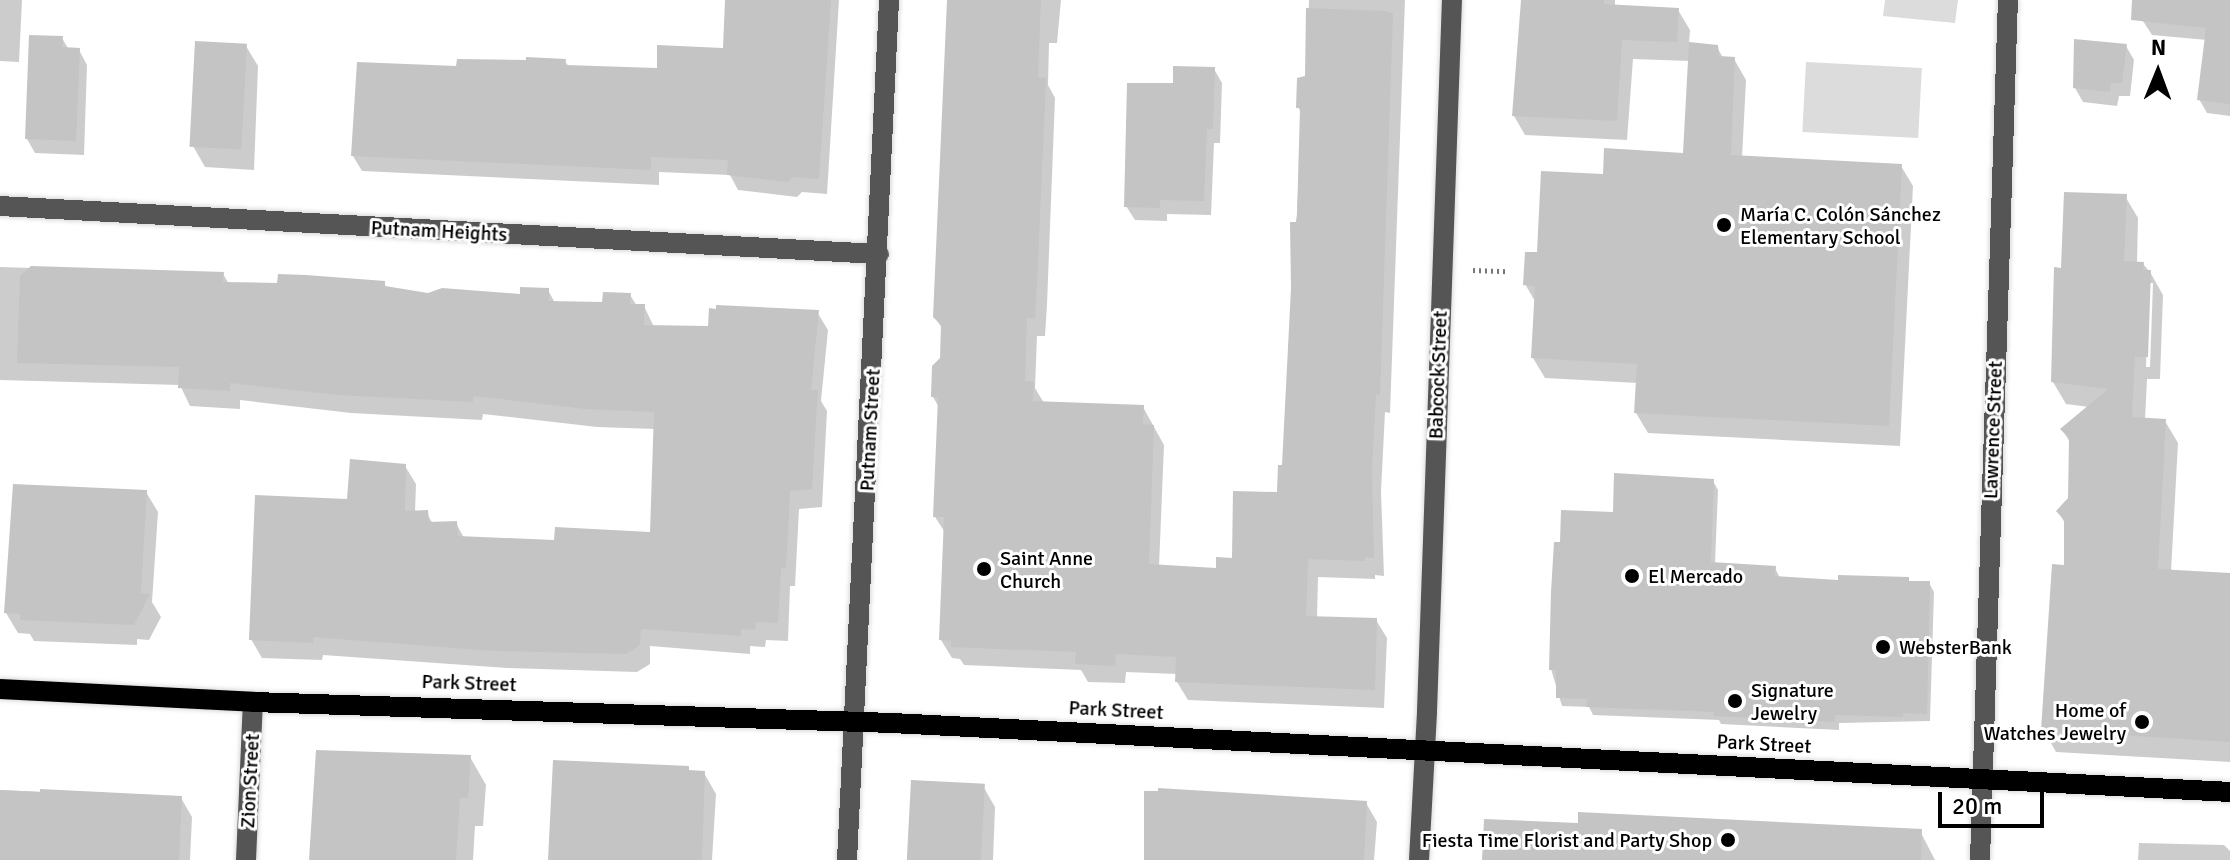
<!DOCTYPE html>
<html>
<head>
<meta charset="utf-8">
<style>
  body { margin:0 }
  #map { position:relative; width:2230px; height:860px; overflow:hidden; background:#fff; font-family:Signika,sans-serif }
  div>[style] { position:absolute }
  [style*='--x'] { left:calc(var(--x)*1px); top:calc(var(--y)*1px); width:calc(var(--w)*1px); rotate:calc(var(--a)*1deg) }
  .green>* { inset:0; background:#dcdcdc; transform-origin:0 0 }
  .shadow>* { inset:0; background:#0003 }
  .building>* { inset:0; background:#c4c4c4; transform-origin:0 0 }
  .path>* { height:5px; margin-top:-2.5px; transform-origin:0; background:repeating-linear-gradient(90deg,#777 0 2px,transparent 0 6px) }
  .roads { filter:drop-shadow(0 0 2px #dbdbdb) drop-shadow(0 0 2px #dbdbdb) }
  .minor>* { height:20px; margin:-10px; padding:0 10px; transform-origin:10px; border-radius:10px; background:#555 }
  .major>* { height:20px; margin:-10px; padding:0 10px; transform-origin:10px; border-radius:10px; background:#000 }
  .dots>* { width:22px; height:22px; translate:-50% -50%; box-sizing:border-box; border:4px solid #fff; border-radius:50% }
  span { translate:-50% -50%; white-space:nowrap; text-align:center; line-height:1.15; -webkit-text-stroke:6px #fff; paint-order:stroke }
  .poi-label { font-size:20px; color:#000 }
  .left { translate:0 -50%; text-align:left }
  .right { translate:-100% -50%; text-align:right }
  .street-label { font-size:20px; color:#000 }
  .north { position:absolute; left:2118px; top:32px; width:80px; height:80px; -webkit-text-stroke:6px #fff; paint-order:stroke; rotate:1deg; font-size:22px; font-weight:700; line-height:32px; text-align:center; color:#000 }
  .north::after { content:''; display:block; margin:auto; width:28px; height:36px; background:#000; clip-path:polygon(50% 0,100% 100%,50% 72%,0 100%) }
  .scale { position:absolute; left:1938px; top:792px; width:106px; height:36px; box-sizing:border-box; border:4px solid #000; border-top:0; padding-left:10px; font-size:24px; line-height:28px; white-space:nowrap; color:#000; -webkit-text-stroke:6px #fff; paint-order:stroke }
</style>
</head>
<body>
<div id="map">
  <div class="green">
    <i style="clip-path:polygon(1885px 0,1958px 0,1955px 23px,1883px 16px)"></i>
    <i style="left:1806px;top:62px;width:116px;height:70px;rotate:3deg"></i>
  </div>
  <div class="shadow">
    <i style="clip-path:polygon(0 0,22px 0,19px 62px,0 61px)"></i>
    <i style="clip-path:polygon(727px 0,839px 0,827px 194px,802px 192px,797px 197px,738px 190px,730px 175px,659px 172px,659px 185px,362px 171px,353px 156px,458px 68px,565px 61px,569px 67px,659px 70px,725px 50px)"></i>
    <i style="clip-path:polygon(949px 0,1061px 0,1057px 43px,1049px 43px,1048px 85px,1055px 98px,1047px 305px,1045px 336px,1037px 336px,1035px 388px,1044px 403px,1143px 407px,1164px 445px,1159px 567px,1218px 570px,1234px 560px,1279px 494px,1284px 467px,1302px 114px,1298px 107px,1306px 78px,1309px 0,1405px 0,1390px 413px,1385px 412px,1381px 491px,1384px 576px,1375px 575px,1375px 579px,1318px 577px,1317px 618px,1376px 620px,1387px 638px,1384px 708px,1188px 700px,1177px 682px,1177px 674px,1126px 672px,1125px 683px,1088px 682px,1081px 670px,964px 665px,960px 659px,952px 658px,941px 640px,946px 534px,935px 517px,940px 409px,933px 397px,942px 358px,943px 330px,935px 317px)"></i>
    <i style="clip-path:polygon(1523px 0,1615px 0,1615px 7px,1678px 10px,1690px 30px,1689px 44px,1717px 47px,1723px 58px,1734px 59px,1746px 80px,1742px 158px,1901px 166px,1913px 186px,1900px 446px,1648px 433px,1636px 413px,1638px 383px,1545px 378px,1533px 358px,1536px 303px,1525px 284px,1539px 254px,1605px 176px,1685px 155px,1690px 61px,1633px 59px,1627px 140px,1525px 135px,1514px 116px)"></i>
    <i style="clip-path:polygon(2146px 0,2230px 0,2230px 116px,2207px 113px,2199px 99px,2207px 40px,2152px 35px,2143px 21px)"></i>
    <i style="clip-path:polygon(62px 38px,69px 50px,79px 50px,87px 65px,84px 155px,35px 153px,27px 139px)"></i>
    <i style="clip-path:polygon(246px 46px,258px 66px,254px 170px,205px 167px,193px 146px)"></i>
    <i style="clip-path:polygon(2126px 46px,2134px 60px,2130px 96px,2119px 96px,2117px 106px,2083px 102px,2075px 88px)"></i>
    <i style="clip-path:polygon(1214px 69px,1222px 83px,1220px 143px,1214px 143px,1211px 215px,1167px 214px,1167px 221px,1135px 220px,1126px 206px)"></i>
    <i style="clip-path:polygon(evenodd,2125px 196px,2138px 218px,2137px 263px,2143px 264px,2150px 272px,2163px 295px,2160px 379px,2147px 379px,2145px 420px,2165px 421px,2178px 443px,2171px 572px,2230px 575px,2230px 762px,2056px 752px,2043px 729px,2066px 567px,2066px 525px,2058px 511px,2070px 499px,2071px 444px,2062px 429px,2089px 407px,2066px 404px,2053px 382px,2063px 270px,2125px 196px,2149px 283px,2153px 283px,2150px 367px,2146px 367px,2149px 283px)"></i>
    <i style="clip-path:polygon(0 267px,223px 274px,229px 284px,384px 283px,387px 289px,428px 296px,522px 296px,548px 290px,555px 303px,604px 304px,630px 295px,637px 306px,644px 306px,654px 327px,710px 328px,817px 312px,828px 330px,821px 401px,827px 411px,822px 507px,799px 509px,795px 586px,790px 586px,788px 641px,766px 640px,765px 647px,750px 646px,750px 654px,650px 646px,650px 664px,637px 672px,507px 668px,323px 655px,322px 660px,262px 658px,251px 639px,349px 501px,405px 466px,416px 484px,415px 513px,426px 512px,433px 524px,456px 523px,464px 538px,556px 542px,652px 534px,655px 429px,597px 427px,483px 414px,482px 420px,351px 413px,240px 400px,240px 409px,190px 406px,180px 385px,0 380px)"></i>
    <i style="clip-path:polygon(1713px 481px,1718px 490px,1715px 564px,1775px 568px,1780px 578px,1840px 582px,1908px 579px,1910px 583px,1929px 583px,1934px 592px,1930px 721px,1839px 723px,1839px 730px,1721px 724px,1719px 720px,1593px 715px,1589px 707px,1562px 706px,1551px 669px,1562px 544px,1615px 514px)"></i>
    <i style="clip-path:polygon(146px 492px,158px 512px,152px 602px,161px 617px,149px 640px,137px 639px,137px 645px,34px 641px,30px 634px,18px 633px,6px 613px)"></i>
    <i style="clip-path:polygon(470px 757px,486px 785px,483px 826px,475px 826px,473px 860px,311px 860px)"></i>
    <i style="clip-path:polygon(688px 768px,690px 772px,704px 773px,716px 794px,712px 860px,550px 860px)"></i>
    <i style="clip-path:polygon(983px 786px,995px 807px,993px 860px,907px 860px)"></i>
    <i style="clip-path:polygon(0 790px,181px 798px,192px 817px,190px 860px,0 860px)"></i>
    <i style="clip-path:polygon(1366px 803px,1377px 822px,1374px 860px,1147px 860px)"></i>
    <i style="clip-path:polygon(1920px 831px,1935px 860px,1484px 860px)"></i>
    <i style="clip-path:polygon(2139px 843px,2224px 845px,2230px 851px,2230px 860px,2138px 860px)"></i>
  </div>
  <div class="building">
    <i style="clip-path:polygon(725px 0,831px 0,819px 179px,793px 177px,788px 182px,727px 175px,728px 160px,651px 157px,651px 170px,351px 156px,357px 62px,456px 66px,457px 59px,526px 60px,526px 57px,566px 59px,565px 65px,657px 68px,657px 45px,723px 48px)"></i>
    <i style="clip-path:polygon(947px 0,1041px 0,1038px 77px,1046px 78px,1037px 285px,1035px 318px,1027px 318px,1025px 381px,1034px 382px,1033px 401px,1144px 405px,1143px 424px,1154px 425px,1149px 564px,1216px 568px,1216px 557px,1232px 558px,1233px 491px,1277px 492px,1278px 465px,1282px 465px,1291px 288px,1290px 222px,1296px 222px,1297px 215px,1300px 108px,1296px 108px,1297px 78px,1305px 76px,1306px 8px,1386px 11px,1393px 14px,1380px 395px,1376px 394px,1372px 471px,1374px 558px,1365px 557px,1365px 561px,1308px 559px,1306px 616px,1377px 618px,1375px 690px,1175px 682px,1176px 657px,1116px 654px,1115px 666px,1075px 664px,1076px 652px,951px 647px,951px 641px,939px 640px,944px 517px,933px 517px,938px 397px,931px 397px,932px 366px,940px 358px,941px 325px,933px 317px)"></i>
    <i style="clip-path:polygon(1521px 0,1604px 0,1604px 4px,1679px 8px,1677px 42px,1622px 40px,1617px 121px,1512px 116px)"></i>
    <i style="clip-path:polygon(2132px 0,2230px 0,2230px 104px,2197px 100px,2206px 28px,2131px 20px)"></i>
    <i style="clip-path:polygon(29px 35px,63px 36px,62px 47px,80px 48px,76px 141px,25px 139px)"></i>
    <i style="clip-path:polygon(2074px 39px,2127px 44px,2122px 83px,2111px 83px,2110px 92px,2073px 88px)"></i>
    <i style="left:195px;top:41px;width:52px;height:106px;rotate:3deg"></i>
    <i style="clip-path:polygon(1689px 42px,1718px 45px,1719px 56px,1735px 57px,1731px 155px,1902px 164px,1889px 426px,1634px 413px,1637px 364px,1531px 358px,1535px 286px,1523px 285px,1525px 252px,1537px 252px,1541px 171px,1603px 174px,1604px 148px,1683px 153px)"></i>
    <i style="clip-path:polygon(1173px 66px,1215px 67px,1213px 129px,1207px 129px,1204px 201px,1160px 200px,1160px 208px,1124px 207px,1127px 83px,1173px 83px)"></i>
    <i style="clip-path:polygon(2064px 192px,2127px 194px,2124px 261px,2144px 262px,2143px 270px,2151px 270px,2148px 357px,2135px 357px,2132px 417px,2166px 419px,2158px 569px,2230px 573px,2230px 742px,2041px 730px,2052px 564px,2064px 565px,2064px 520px,2056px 511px,2068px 498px,2069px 438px,2060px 429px,2108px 389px,2051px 382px,2054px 267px,2061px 268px)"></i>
    <i style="clip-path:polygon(31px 266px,224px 272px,223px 282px,277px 283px,278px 274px,306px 275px,385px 281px,385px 286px,428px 293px,442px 288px,520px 294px,520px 287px,549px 288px,549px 301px,602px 302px,603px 292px,631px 293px,630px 304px,645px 304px,644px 325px,708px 326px,709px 308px,716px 309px,716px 305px,819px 310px,811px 390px,818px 390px,812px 489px,790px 491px,786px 568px,781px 568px,778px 623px,756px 622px,755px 630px,741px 629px,741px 636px,641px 629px,640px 645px,626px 654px,495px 651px,313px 637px,313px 643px,249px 640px,255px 495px,347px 499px,350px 459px,406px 464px,405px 511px,428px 510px,429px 522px,457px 521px,458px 536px,554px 540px,555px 527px,650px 532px,654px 412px,586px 409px,473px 396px,473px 402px,339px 395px,230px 383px,230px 391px,178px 388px,179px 367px,17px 363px,20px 276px)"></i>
    <i style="clip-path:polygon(1614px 473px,1714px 479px,1711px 562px,1776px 566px,1775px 576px,1838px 580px,1838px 575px,1909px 577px,1909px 581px,1930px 581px,1927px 714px,1903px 713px,1903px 717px,1835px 715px,1835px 722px,1714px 716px,1714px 712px,1586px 707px,1587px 699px,1556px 698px,1556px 670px,1549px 670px,1551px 592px,1554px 542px,1560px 542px,1561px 510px,1613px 512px)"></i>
    <i style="clip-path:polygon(13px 484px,147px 490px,141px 593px,150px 594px,134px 625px,20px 620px,20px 614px,4px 613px)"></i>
    <i style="clip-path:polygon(316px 750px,471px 755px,468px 798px,460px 798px,456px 860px,309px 860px)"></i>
    <i style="clip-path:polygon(553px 760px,689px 766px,689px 770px,705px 771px,702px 860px,548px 860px)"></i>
    <i style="left:911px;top:780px;width:74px;height:80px;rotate:3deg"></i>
    <i style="clip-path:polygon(1158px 788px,1367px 801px,1364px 860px,1144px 860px,1144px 791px,1158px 791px)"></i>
    <i style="clip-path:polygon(40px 789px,182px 796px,179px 860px,0 860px,0 790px,40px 792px)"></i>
    <i style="clip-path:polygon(1578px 812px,1922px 829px,1921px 860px,1482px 860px,1484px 819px,1578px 823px)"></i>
  </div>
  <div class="path">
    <i style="--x:1473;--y:270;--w:34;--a:2"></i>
  </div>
  <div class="roads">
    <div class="minor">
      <i style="--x:0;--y:206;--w:880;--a:3.13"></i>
      <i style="--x:246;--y:860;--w:158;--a:-87.5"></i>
      <i style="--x:847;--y:860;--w:861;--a:-87.2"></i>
      <i style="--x:1419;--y:860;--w:149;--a:-86.9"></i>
      <i style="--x:1427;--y:711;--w:711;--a:-87.99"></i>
      <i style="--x:1980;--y:860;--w:860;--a:-88.14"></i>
    </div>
    <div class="major">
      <i style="--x:0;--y:689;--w:253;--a:2.9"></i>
      <i style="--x:253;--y:702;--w:639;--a:1.88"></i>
      <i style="--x:892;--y:723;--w:1340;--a:2.95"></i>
    </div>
  </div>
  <div class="dots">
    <i style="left:1724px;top:225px;background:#000"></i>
    <i style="left:984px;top:569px;background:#000"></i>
    <i style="left:1632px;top:576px;background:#000"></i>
    <i style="left:1883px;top:647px;background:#000"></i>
    <i style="left:1735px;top:701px;background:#000"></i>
    <i style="left:2142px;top:722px;background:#000"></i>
    <i style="left:1728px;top:840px;background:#000"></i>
  </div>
  <div class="poi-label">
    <span class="left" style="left:1740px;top:226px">María C. Colón Sánchez<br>Elementary School</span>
    <span class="left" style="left:1000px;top:570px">Saint Anne<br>Church</span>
    <span class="left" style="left:1648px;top:576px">El Mercado</span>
    <span class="left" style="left:1899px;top:647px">WebsterBank</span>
    <span class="left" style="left:1751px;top:702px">Signature<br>Jewelry</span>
    <span class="right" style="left:2126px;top:722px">Home of<br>Watches Jewelry</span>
    <span class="right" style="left:1712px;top:840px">Fiesta Time Florist and Party Shop</span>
  </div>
  <div class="street-label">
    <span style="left:439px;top:231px;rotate:3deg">Putnam Heights</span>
    <span style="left:1438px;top:375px;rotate:-88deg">Babcock Street</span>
    <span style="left:870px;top:430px;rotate:-87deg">Putnam Street</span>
    <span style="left:1993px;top:430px;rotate:-88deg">Lawrence Street</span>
    <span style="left:469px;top:683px;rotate:2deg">Park Street</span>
    <span style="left:1116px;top:710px;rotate:3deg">Park Street</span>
    <span style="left:1764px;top:744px;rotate:3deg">Park Street</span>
    <span style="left:250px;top:781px;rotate:-87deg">Zion Street</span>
  </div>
  <div class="north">N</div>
  <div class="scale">20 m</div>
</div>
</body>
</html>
